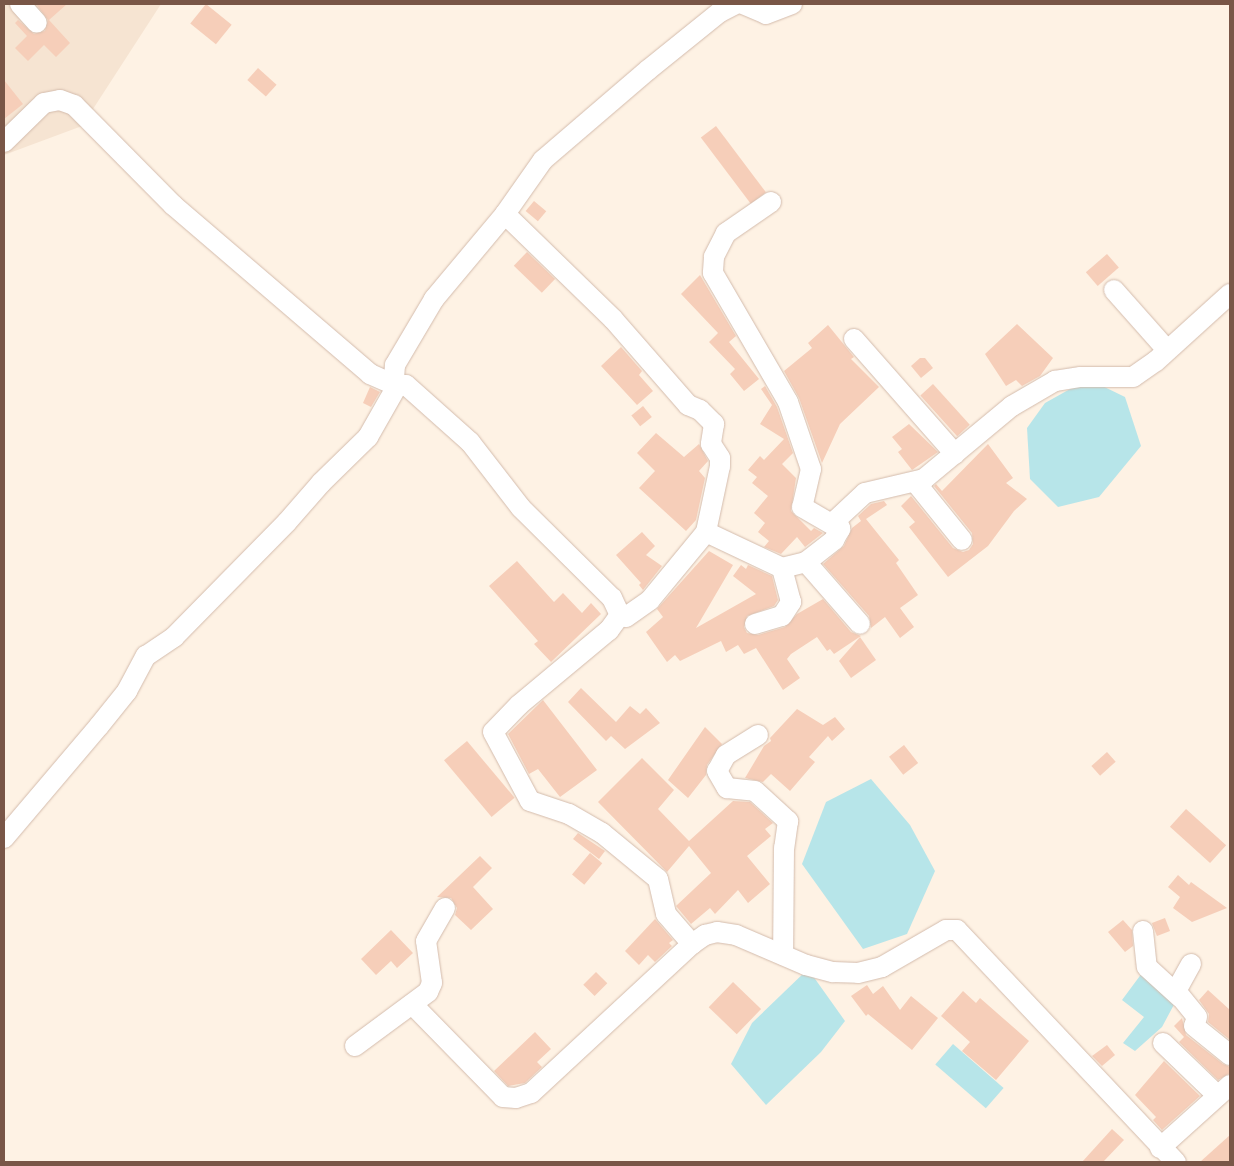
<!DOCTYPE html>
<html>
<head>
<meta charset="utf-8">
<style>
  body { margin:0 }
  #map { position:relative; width:1234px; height:1166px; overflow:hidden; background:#fef2e4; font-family:Commissioner,sans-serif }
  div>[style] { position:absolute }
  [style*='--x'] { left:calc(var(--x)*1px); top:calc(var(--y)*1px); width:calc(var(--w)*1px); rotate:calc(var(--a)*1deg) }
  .residential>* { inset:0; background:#f6e4d2 }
  .water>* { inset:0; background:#b7e5e9; transform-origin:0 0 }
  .building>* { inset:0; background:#f6ceb9; transform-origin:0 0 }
  .roads { filter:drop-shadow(0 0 1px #d3bbac) drop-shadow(0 0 1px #d3bbac) }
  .minor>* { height:20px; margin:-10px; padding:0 10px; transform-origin:10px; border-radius:10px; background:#fff }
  span { translate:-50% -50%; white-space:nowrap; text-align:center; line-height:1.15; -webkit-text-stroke:5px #fff7ec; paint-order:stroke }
  .frame { position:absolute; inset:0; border:5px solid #795647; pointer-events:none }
</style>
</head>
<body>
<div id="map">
  <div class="residential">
    <i style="clip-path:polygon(4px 4px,161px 4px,82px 126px,4px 155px)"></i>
  </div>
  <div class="water">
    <i style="clip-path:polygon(1088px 379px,1125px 397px,1141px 446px,1099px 497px,1058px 507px,1030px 479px,1027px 428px,1045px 403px)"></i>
    <i style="clip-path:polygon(871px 779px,910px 825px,935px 871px,907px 934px,863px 949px,802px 864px,826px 802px)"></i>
    <i style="clip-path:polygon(808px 969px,845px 1021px,821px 1052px,766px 1105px,731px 1064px,752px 1023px)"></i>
    <i style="clip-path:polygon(1145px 969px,1177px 999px,1162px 1027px,1135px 1051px,1123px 1043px,1144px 1017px,1122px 1000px)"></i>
    <i style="left:953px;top:1044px;width:67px;height:27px;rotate:41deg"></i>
  </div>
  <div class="building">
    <i style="clip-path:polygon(36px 4px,67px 4px,49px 20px,70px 43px,56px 57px,44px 45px,28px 61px,15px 48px,27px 36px,15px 23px,18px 20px,34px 34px,45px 31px,48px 20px)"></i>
    <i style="left:206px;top:4px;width:33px;height:25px;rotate:39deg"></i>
    <i style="left:258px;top:68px;width:25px;height:16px;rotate:42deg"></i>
    <i style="clip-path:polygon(4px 80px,23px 104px,4px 119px)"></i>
    <i style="left:716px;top:126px;width:83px;height:19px;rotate:53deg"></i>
    <i style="left:534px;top:201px;width:16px;height:13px;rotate:40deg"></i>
    <i style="left:527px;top:252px;width:39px;height:19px;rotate:44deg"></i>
    <i style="left:1107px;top:254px;width:18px;height:28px;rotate:49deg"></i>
    <i style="clip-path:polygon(700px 275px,736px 336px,729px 342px,759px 379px,744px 391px,730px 374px,735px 369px,709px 342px,718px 333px,681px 294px)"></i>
    <i style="clip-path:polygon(1017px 324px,1053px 358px,1040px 376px,1022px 386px,1016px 380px,1006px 386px,985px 354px)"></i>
    <i style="clip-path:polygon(828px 325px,854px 357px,851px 359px,879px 387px,840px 424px,822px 463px,799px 398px,784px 371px,812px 348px,808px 343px)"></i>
    <i style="clip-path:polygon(621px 347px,642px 371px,639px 375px,653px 391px,637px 405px,601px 366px)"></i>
    <i style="clip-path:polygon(920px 358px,925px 358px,933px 368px,921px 378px,911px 366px)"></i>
    <i style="left:933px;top:384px;width:55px;height:17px;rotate:48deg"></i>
    <i style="clip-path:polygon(765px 386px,777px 407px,793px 453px,782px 464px,796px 478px,791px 511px,811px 531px,814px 528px,823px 533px,805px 547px,797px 537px,781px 554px,764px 547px,769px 541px,758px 532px,765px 523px,754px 513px,768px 496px,752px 483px,757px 477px,748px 470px,760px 456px,764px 460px,784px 439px,760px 424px,772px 405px,761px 389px)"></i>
    <i style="clip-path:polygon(370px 387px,380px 392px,371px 407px,363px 403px)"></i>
    <i style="left:643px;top:406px;width:14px;height:15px;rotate:51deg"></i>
    <i style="clip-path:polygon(909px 424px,938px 452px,912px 470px,898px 452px,902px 449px,892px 437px)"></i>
    <i style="clip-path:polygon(656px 433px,684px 457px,699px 444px,708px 461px,699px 471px,705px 478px,696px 520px,686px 531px,639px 488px,655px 471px,637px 453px)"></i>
    <i style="clip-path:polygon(988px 444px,1013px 478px,1006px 483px,1027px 499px,1014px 511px,988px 546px,948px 577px,909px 527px,915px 522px,901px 506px,911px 496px,953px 548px,963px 552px,969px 550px,973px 544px,972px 533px,934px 486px,936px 484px,942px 491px)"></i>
    <i style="clip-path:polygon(884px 501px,887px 505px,866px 519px,899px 560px,896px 563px,918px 595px,900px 608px,914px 627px,900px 638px,885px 617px,871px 628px,869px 616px,823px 564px,844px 546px,852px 528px,861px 521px,858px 516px,871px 504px)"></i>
    <i style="clip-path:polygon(642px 532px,655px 546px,646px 555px,662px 566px,643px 590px,639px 585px,641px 583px,616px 555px)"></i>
    <i style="clip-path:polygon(709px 551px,733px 565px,696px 628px,756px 594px,733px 576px,741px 565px,746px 569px,748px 565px,772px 576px,778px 600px,774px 606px,747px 616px,744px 627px,747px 633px,758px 635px,785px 627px,797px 614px,823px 599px,851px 632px,861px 636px,834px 654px,830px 649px,827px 651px,817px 637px,791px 654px,787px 659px,800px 678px,783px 690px,756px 648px,744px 654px,738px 645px,726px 652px,721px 641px,680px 661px,675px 655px,667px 662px,646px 632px,663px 617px,657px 609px)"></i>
    <i style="clip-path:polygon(517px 561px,554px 602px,563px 593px,582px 613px,591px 603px,601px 614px,551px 662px,534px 644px,538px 641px,489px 586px)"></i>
    <i style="clip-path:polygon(860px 637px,876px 660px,851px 678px,839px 661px)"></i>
    <i style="clip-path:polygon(581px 688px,616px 722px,630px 706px,640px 714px,646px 708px,660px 723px,625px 749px,611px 736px,606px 741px,568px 702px)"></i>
    <i style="clip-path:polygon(543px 700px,597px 770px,560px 797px,538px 769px,529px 774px,508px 734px)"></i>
    <i style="clip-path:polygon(797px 709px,823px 725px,835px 717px,845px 729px,832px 741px,828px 736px,809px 757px,815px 762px,790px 791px,771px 774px,763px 782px,745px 778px,764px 746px,771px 741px,770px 738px)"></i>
    <i style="clip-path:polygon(705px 727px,722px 744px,707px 765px,706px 775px,688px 798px,668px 780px)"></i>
    <i style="left:467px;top:741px;width:74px;height:30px;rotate:50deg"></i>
    <i style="left:904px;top:745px;width:23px;height:19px;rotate:52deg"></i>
    <i style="left:1107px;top:752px;width:13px;height:21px;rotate:48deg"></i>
    <i style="clip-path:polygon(642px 758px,674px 790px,658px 809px,689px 841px,733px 801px,750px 802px,773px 823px,765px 829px,771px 836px,747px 856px,770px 884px,748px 903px,738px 890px,715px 914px,710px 908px,691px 924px,676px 906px,711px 873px,689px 846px,667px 872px,598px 802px)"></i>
    <i style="left:1186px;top:809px;width:54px;height:24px;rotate:42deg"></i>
    <i style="clip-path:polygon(578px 833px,605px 851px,599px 859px,573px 839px)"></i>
    <i style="left:590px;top:853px;width:16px;height:28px;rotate:40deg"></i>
    <i style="clip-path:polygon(480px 856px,492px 868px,473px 887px,493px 909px,471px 930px,455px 915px,457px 908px,451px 898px,437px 897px)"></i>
    <i style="clip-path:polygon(1178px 875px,1189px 885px,1191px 882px,1227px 908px,1192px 922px,1173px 908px,1180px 897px,1168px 887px)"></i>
    <i style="left:1165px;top:918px;width:14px;height:14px;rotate:69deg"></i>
    <i style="clip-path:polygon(655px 919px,673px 940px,669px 943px,672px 946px,655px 962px,648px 955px,639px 965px,625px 951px)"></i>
    <i style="clip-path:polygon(1123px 920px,1132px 930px,1133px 946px,1125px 952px,1108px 932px)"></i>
    <i style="clip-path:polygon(391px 930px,413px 953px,397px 968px,391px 961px,376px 975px,361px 959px)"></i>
    <i style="left:596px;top:972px;width:16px;height:18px;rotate:45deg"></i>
    <i style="left:733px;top:982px;width:39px;height:35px;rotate:44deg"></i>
    <i style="clip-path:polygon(867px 985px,873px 994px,883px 986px,900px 1010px,911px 996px,938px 1018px,912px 1050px,868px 1014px,866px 1016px,851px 996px)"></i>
    <i style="clip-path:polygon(1208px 990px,1230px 1010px,1230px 1040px,1208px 1022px,1209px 1014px,1199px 1000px)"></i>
    <i style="clip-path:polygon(963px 991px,976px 1003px,980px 998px,1029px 1041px,996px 1080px,962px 1051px,970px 1042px,941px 1016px)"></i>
    <i style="clip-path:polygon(1182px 1018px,1186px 1035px,1223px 1064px,1230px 1067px,1230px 1073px,1218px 1080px,1179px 1042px,1184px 1037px,1174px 1026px)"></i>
    <i style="clip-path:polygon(535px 1032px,551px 1049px,537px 1062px,542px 1067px,525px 1083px,508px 1086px,494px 1071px)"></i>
    <i style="clip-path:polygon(1107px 1045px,1115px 1055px,1102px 1066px,1092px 1056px)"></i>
    <i style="clip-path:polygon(1164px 1061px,1200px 1096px,1162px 1130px,1153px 1120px,1156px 1117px,1135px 1095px)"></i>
    <i style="clip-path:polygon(1112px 1129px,1124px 1140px,1103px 1162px,1082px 1162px)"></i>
    <i style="clip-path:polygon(1230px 1135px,1230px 1162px,1200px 1162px)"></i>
  </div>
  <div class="roads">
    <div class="minor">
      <i style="--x:20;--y:4;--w:25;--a:48"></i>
      <i style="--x:743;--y:4;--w:25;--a:23"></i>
      <i style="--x:766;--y:14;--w:28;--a:-21"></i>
      <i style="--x:4;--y:142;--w:56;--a:-44.3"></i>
      <i style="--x:44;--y:103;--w:16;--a:-11"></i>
      <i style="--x:60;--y:100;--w:15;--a:20"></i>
      <i style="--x:74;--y:105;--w:141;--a:45.3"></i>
      <i style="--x:173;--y:205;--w:260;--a:40.6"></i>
      <i style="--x:370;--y:374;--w:30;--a:24"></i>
      <i style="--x:771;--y:202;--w:55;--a:145.4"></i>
      <i style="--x:726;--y:233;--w:27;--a:117"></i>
      <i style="--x:714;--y:257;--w:16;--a:94"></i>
      <i style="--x:713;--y:273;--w:149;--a:59.8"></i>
      <i style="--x:788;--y:402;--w:71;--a:71.1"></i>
      <i style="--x:811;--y:469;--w:39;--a:103"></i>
      <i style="--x:802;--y:507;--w:44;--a:30.1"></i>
      <i style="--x:505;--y:214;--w:151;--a:44.2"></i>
      <i style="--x:613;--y:319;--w:114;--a:48.9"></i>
      <i style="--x:688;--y:405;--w:13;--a:23"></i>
      <i style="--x:700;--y:410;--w:20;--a:45"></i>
      <i style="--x:714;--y:424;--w:20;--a:99"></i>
      <i style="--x:711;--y:444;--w:17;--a:57"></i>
      <i style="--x:720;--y:458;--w:8;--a:90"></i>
      <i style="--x:720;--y:466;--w:67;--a:102"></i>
      <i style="--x:1114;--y:290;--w:80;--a:48.5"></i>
      <i style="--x:854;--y:339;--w:153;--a:48.7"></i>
      <i style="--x:397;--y:386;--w:8;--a:-113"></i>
      <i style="--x:394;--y:379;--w:14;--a:-86"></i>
      <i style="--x:395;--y:365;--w:77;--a:-59.4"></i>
      <i style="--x:434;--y:299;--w:111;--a:-50.1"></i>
      <i style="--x:505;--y:214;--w:66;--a:-54.9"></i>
      <i style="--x:543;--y:160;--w:138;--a:-40.6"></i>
      <i style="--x:648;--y:70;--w:92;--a:-38.9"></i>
      <i style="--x:720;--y:12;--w:18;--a:-27"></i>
      <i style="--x:916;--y:483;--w:73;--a:51.1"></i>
      <i style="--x:806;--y:562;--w:82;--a:48.9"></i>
      <i style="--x:620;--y:615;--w:6;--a:18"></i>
      <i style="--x:626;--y:617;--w:29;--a:-35"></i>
      <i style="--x:650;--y:600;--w:88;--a:-50.5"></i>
      <i style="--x:706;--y:532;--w:84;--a:25.3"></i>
      <i style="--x:782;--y:568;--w:25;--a:-14"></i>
      <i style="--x:806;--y:562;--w:36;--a:-38"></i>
      <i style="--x:834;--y:540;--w:13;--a:-61"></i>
      <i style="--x:840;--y:529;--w:10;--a:-107"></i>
      <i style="--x:837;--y:519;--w:38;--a:-43"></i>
      <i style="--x:865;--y:493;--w:61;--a:-13.3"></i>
      <i style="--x:924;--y:479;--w:114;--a:-39.7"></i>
      <i style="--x:1012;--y:406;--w:50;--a:-30.2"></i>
      <i style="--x:1055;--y:381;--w:26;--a:-9"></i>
      <i style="--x:1081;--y:377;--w:52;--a:0"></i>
      <i style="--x:1133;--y:377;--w:28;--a:-35"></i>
      <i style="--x:1156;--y:361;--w:100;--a:-42.2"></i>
      <i style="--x:755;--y:624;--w:28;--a:-17"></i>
      <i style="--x:782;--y:616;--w:17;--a:-57"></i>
      <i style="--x:791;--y:602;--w:35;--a:-105"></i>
      <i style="--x:758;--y:735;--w:38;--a:148"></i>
      <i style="--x:726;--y:755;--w:18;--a:119"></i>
      <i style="--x:717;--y:771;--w:20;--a:60"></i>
      <i style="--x:727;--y:788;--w:28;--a:6"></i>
      <i style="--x:755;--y:791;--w:45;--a:42.3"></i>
      <i style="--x:788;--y:821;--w:27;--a:98"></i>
      <i style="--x:784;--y:848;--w:107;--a:90.5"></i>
      <i style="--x:4;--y:838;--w:147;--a:-49.7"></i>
      <i style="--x:99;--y:726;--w:45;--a:-51.3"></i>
      <i style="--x:127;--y:691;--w:40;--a:-62"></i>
      <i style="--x:146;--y:656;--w:34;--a:-34"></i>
      <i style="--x:174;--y:637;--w:161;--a:-45.5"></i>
      <i style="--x:287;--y:522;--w:52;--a:-48.9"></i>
      <i style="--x:321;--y:483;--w:66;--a:-44.4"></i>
      <i style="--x:368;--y:437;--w:59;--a:-60.4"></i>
      <i style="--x:397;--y:386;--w:9;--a:-6"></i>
      <i style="--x:406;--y:385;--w:86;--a:41.7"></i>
      <i style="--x:470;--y:442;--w:83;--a:52.3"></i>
      <i style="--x:521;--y:508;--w:128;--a:44.7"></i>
      <i style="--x:612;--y:598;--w:19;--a:65"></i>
      <i style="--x:620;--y:615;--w:19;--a:126"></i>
      <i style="--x:609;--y:630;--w:117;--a:140.2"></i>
      <i style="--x:519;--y:705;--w:37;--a:134"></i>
      <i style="--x:493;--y:732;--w:78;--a:61.8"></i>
      <i style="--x:530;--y:801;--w:41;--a:18.4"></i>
      <i style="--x:569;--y:814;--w:38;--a:30"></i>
      <i style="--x:602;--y:833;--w:72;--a:39.4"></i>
      <i style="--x:658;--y:879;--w:36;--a:77"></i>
      <i style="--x:666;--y:914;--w:40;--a:49"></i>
      <i style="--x:692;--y:944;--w:219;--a:137.2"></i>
      <i style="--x:531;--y:1093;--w:16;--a:162"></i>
      <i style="--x:516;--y:1098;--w:13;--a:-176"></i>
      <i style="--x:503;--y:1097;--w:130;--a:-134.4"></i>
      <i style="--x:1143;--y:931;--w:36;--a:84"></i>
      <i style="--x:1147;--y:967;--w:45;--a:42.3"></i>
      <i style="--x:692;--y:944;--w:16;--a:-35"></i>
      <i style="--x:705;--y:935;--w:12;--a:-14"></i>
      <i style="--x:717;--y:932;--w:19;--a:9"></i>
      <i style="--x:736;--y:935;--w:76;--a:23.2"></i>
      <i style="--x:806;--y:965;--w:28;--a:15"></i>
      <i style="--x:833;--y:972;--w:25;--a:2"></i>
      <i style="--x:858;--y:973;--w:25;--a:-14"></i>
      <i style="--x:882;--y:967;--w:74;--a:-30"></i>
      <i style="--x:946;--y:930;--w:11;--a:0"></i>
      <i style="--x:957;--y:930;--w:319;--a:46.7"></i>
      <i style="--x:1191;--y:964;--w:31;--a:119"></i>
      <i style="--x:1176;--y:991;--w:33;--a:51"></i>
      <i style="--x:1197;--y:1017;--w:9;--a:108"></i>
      <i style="--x:1194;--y:1026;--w:46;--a:38.9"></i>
      <i style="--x:1163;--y:1043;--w:76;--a:43.9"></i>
      <i style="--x:355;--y:1046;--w:91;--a:-36.5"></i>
      <i style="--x:428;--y:992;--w:10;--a:-66"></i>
      <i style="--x:432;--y:983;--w:42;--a:-98.1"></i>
      <i style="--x:426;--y:941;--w:38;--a:-60"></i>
      <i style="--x:1160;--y:1148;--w:94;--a:-42"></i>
    </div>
  </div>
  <div class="frame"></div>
</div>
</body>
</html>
